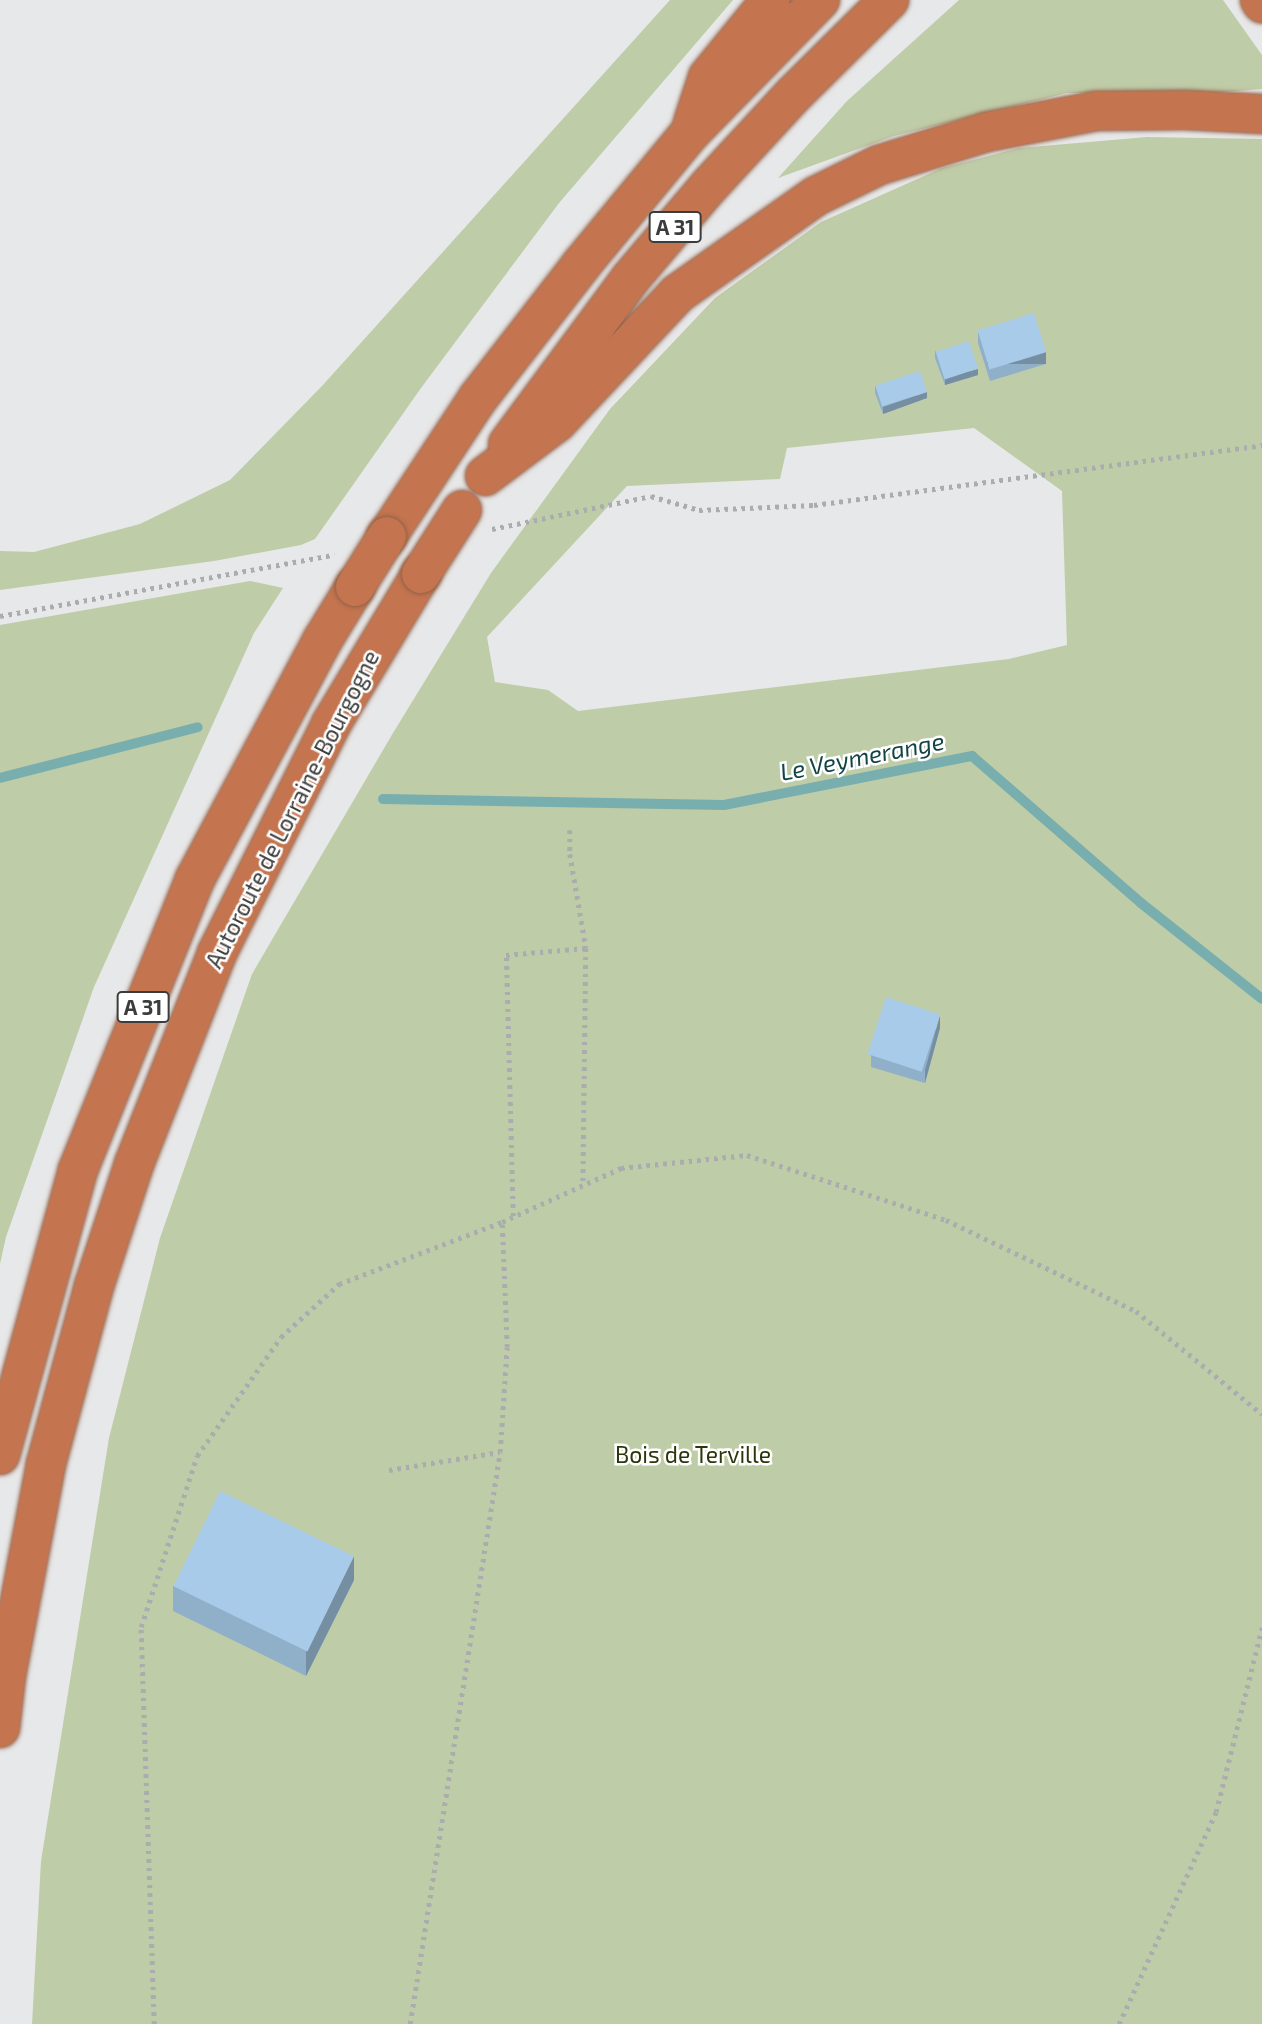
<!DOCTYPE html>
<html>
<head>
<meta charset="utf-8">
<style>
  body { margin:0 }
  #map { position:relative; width:1262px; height:2024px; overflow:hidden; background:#e7e8e9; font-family:"Exo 2",sans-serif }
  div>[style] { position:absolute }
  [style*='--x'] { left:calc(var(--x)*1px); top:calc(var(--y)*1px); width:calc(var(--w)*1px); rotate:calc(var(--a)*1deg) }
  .green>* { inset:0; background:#bfcca8 }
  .stream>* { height:10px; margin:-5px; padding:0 5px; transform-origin:5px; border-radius:5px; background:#79aeae }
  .path>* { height:4.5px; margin-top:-2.25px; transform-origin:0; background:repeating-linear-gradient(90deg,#abacad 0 3.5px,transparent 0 8.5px) }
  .roads { filter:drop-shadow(0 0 2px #946148) drop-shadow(0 0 2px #946148) }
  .highway>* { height:38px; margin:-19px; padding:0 19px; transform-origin:19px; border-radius:19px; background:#c4754f }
  .bridges { filter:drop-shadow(0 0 2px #946148) drop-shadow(0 0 2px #946148) }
  .highway-bridge>* { height:38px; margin:-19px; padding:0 19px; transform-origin:19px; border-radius:19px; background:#c4754f }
  .wall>* { inset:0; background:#90afc8 }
  .shaded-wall>* { inset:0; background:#758ea2; transform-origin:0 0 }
  .building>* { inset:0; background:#a7cbe8; transform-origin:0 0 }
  span { translate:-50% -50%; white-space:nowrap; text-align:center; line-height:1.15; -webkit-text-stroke:5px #fff; paint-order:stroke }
  .shield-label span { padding:2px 5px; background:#fff; border:2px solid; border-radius:5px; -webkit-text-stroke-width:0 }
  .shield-label { font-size:21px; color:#3b3c3c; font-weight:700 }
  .street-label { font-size:23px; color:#3b3c3c }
  .park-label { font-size:23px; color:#2b370a }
  .water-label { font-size:24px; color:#134445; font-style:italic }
</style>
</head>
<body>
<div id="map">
  <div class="green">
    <i style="clip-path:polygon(670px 0,733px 0,559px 203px,421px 388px,315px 539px,301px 545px,214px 561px,0 590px,0 551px,34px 552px,140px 524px,230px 480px,322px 386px)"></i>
    <i style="clip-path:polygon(959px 0,1223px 0,1262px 55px,1262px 89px,1211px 93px,1067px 93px,894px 136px,778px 178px,847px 101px)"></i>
    <i style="clip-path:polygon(evenodd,1147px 137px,1262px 139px,1262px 2024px,32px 2024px,41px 1861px,109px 1438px,160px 1238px,252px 974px,393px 733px,491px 573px,610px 409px,715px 298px,821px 222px,942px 168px,1019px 148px,1147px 137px,974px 428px,1062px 491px,1067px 645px,1009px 659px,578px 711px,548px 690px,495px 682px,487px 637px,627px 486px,780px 479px,787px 448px,974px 428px)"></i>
    <i style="clip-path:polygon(250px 581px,283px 588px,254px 633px,94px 987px,6px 1237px,0 1264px,0 625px)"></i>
  </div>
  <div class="stream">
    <i style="--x:0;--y:778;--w:204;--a:-14.4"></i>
    <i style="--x:383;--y:799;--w:341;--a:1"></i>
    <i style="--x:724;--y:805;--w:253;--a:-11.2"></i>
    <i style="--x:972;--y:756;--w:224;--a:41"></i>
    <i style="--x:1141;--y:903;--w:154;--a:38.4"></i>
  </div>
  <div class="path">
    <i style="--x:492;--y:529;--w:162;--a:-11.7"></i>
    <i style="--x:651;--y:496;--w:50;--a:16.3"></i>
    <i style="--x:699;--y:510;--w:115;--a:-2.5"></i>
    <i style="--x:814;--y:505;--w:452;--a:-7.6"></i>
    <i style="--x:0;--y:616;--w:340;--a:-10.4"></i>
    <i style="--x:570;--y:830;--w:24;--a:90"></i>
    <i style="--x:570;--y:854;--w:95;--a:80.3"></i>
    <i style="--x:586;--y:948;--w:237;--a:90.7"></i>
    <i style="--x:513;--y:1216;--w:261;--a:-91.5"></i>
    <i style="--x:506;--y:955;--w:80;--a:-5"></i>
    <i style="--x:389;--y:1470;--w:112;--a:-9.2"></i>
    <i style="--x:154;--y:2024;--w:397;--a:-91.9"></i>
    <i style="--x:141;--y:1627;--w:180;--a:-71.9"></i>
    <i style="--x:197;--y:1456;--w:146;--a:-54.8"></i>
    <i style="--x:281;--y:1337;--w:79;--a:-42.4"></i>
    <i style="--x:339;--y:1284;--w:174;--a:-20.8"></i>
    <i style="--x:502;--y:1222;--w:131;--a:-24.4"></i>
    <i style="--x:621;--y:1168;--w:127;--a:-5.9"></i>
    <i style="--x:747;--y:1155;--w:209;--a:18.1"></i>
    <i style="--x:946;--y:1220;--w:211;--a:25.6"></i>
    <i style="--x:1136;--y:1311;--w:163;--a:39.3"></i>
    <i style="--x:410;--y:2024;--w:579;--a:-81.06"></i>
    <i style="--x:500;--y:1452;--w:105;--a:-86.2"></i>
    <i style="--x:507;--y:1347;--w:125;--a:-92.3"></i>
    <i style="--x:1119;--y:2024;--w:233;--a:-65.4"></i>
    <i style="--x:1216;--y:1812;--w:190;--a:-76"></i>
  </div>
  <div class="roads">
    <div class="highway">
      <i style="--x:1260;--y:0;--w:4;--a:56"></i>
      <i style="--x:693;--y:123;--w:48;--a:-71.9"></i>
      <i style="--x:708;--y:77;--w:99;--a:-50.7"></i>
      <i style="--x:508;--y:444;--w:205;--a:-53.5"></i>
      <i style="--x:630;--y:279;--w:122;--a:-49.7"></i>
      <i style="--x:709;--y:186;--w:125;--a:-47.3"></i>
      <i style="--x:794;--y:94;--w:134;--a:-44.7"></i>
      <i style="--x:485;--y:476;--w:90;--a:-36.9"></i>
      <i style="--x:557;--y:422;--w:175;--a:-46.8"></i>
      <i style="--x:677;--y:294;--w:170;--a:-35.2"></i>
      <i style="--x:816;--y:196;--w:70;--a:-26.2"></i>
      <i style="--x:879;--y:165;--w:112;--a:-17.1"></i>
      <i style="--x:986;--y:132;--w:112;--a:-10.8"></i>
      <i style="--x:1096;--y:111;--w:89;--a:-0.6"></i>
      <i style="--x:1185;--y:110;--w:77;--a:3"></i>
      <i style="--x:387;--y:536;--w:165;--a:-56.6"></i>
      <i style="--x:478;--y:398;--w:168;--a:-52.2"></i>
      <i style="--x:581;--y:265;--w:171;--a:-50.5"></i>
      <i style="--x:690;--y:133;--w:186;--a:-45.7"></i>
      <i style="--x:0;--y:1455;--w:295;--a:-74.7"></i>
      <i style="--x:78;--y:1170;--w:314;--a:-68.1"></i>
      <i style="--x:195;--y:879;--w:270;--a:-61.9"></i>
      <i style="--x:322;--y:641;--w:63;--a:-58.6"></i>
      <i style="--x:0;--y:1728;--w:52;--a:-83.4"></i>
      <i style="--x:6;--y:1676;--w:216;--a:-79.3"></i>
      <i style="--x:46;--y:1464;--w:184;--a:-74.9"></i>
      <i style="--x:94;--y:1286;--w:128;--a:-71.8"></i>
      <i style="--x:134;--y:1164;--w:227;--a:-68.5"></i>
      <i style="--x:217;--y:953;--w:256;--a:-63.5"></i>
      <i style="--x:331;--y:724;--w:175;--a:-59"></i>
    </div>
  </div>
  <div class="bridges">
    <div class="highway-bridge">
      <i style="--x:421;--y:574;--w:76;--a:-57.4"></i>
      <i style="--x:355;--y:587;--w:60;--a:-57.9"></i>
    </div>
  </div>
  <div class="wall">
    <i style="clip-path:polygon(978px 330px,1046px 364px,990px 381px,978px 343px)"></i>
    <i style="clip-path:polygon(935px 351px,978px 375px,945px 385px,935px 358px)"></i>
    <i style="clip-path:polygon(875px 386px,927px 398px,883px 414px,875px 393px)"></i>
    <i style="clip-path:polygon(940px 1028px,925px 1083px,871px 1067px,871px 1055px)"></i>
    <i style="clip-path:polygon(354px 1580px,306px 1676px,173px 1611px,173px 1586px)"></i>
  </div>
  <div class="shaded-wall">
    <i style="left:1046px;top:352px;width:12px;height:59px;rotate:90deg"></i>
    <i style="clip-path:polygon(978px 369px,978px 375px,945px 385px,945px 378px)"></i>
    <i style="clip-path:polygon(927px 392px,927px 398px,883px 414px,883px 407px)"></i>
    <i style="clip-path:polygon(940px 1015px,940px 1028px,925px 1083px,925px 1070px)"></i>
    <i style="clip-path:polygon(354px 1556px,354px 1580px,306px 1676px,306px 1652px)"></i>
  </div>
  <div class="building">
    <i style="left:1034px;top:313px;width:41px;height:59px;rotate:73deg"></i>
    <i style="left:969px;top:341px;width:29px;height:35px;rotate:72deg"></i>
    <i style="left:920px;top:371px;width:22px;height:47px;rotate:72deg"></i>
    <i style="left:886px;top:997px;width:57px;height:60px;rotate:18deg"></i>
    <i style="left:220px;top:1491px;width:149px;height:106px;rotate:26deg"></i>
  </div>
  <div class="shield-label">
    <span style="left:675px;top:227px">A 31</span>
    <span style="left:143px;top:1007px">A 31</span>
  </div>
  <div class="street-label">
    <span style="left:292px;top:809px;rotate:-63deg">Autoroute de Lorraine-Bourgogne</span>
  </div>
  <div class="park-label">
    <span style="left:693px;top:1454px">Bois de Terville</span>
  </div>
  <div class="water-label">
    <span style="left:862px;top:756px;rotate:-11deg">Le Veymerange</span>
  </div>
</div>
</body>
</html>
